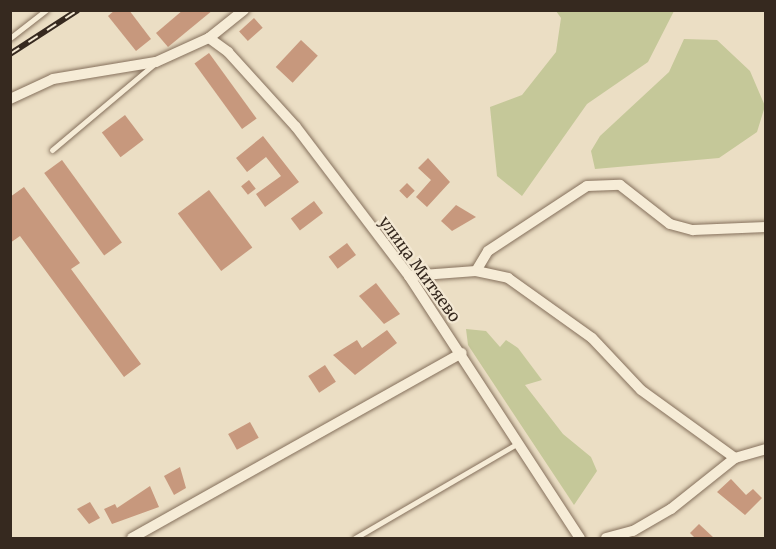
<!DOCTYPE html>
<html>
<head>
<meta charset="utf-8">
<style>
  body { margin:0 }
  #map { position:relative; width:776px; height:549px; overflow:hidden; background:#ebdec4; font-family:Merriweather,serif }
  div>[style] { position:absolute }
  [style*='--x'] { left:calc(var(--x)*1px); top:calc(var(--y)*1px); width:calc(var(--w)*1px); rotate:calc(var(--a)*1deg) }
  .green>* { inset:0; background:#c5c899 }
  .building>* { inset:0; background:#c7987d; transform-origin:0 0 }
  .roads { filter:drop-shadow(0 0 2px #85705c) drop-shadow(0 0 2px #85705c) }
  .service>* { height:5px; margin:-2.5px; padding:0 2.5px; transform-origin:2.5px; border-radius:2.5px; background:#f6ecd7 }
  .minor>* { height:10px; margin:-5px; padding:0 5px; transform-origin:5px; border-radius:5px; background:#f6ecd7 }
  .rail>* { height:6px; margin-top:-3px; transform-origin:0; background:repeating-linear-gradient(90deg,#f3e8d3 0 11px,#36291f 0 22px); box-sizing:border-box; border-block:2px solid #36291f }
  span { translate:-50% -50%; white-space:nowrap; text-align:center; line-height:1.15; -webkit-text-stroke:4.5px #f3e8d3; paint-order:stroke }
  .street-label { font-size:16px; color:#36291f }
  .frame { position:absolute; inset:0; border:12px solid #36291f; pointer-events:none }
</style>
</head>
<body>
<div id="map">
  <div class="green">
    <i style="clip-path:polygon(556px 11px,674px 11px,648px 62px,587px 104px,522px 196px,497px 176px,490px 107px,522px 95px,556px 52px,561px 18px)"></i>
    <i style="clip-path:polygon(684px 39px,717px 40px,750px 71px,765px 106px,757px 132px,719px 158px,595px 169px,591px 151px,600px 136px,669px 72px)"></i>
    <i style="clip-path:polygon(466px 329px,486px 331px,500px 347px,506px 340px,518px 348px,542px 380px,525px 385px,563px 434px,591px 457px,597px 471px,574px 505px,468px 345px)"></i>
  </div>
  <div class="building">
    <i style="clip-path:polygon(115px 10px,129px 10px,151px 39px,136px 51px,108px 16px)"></i>
    <i style="clip-path:polygon(183px 10px,213px 10px,168px 47px,156px 33px)"></i>
    <i style="left:254px;top:18px;width:13px;height:20px;rotate:48deg"></i>
    <i style="left:301px;top:40px;width:23px;height:37px;rotate:43deg"></i>
    <i style="left:209px;top:53px;width:81px;height:18px;rotate:54deg"></i>
    <i style="left:125px;top:115px;width:31px;height:29px;rotate:53deg"></i>
    <i style="clip-path:polygon(263px 136px,299px 182px,265px 207px,256px 194px,281px 176px,266px 157px,247px 172px,236px 158px)"></i>
    <i style="clip-path:polygon(428px 158px,450px 182px,427px 207px,416px 197px,431px 180px,418px 168px)"></i>
    <i style="left:62px;top:160px;width:102px;height:22px;rotate:54deg"></i>
    <i style="left:249px;top:180px;width:11px;height:10px;rotate:52deg"></i>
    <i style="left:407px;top:183px;width:11px;height:11px;rotate:45deg"></i>
    <i style="clip-path:polygon(24px 187px,80px 263px,71px 269px,141px 364px,124px 377px,20px 236px,10px 243px,10px 197px)"></i>
    <i style="left:209px;top:190px;width:72px;height:39px;rotate:53deg"></i>
    <i style="left:314px;top:201px;width:15px;height:29px;rotate:53deg"></i>
    <i style="clip-path:polygon(456px 205px,476px 217px,452px 231px,441px 221px)"></i>
    <i style="left:347px;top:243px;width:15px;height:23px;rotate:53deg"></i>
    <i style="clip-path:polygon(376px 283px,400px 314px,384px 324px,359px 296px)"></i>
    <i style="clip-path:polygon(387px 330px,397px 343px,355px 375px,333px 355px,357px 340px,362px 348px)"></i>
    <i style="left:325px;top:365px;width:20px;height:20px;rotate:57deg"></i>
    <i style="left:250px;top:422px;width:18px;height:25px;rotate:61deg"></i>
    <i style="clip-path:polygon(180px 467px,186px 488px,174px 495px,164px 476px)"></i>
    <i style="clip-path:polygon(731px 479px,746px 495px,753px 489px,762px 498px,745px 515px,717px 492px)"></i>
    <i style="clip-path:polygon(150px 486px,159px 507px,112px 524px,104px 509px,115px 504px,117px 508px)"></i>
    <i style="clip-path:polygon(90px 502px,100px 518px,89px 524px,77px 509px)"></i>
    <i style="clip-path:polygon(699px 524px,714px 538px,695px 538px,690px 533px)"></i>
  </div>
  <div class="roads">
    <div class="service">
      <i style="--x:10;--y:38;--w:46;--a:-37.9"></i>
      <i style="--x:52;--y:150;--w:133;--a:-40.1"></i>
      <i style="--x:355;--y:538;--w:189;--a:-30.2"></i>
    </div>
    <div class="minor">
      <i style="--x:209;--y:38;--w:45;--a:-38.7"></i>
      <i style="--x:10;--y:99;--w:47;--a:-24.9"></i>
      <i style="--x:53;--y:79;--w:104;--a:-9.4"></i>
      <i style="--x:156;--y:62;--w:58;--a:-24.4"></i>
      <i style="--x:209;--y:38;--w:24;--a:36"></i>
      <i style="--x:228;--y:52;--w:101;--a:47.8"></i>
      <i style="--x:296;--y:127;--w:187;--a:52.8"></i>
      <i style="--x:409;--y:276;--w:313;--a:56.9"></i>
      <i style="--x:476;--y:271;--w:23;--a:-59"></i>
      <i style="--x:488;--y:251;--w:118;--a:-33.3"></i>
      <i style="--x:587;--y:186;--w:33;--a:-2"></i>
      <i style="--x:620;--y:185;--w:63;--a:38"></i>
      <i style="--x:670;--y:224;--w:24;--a:15"></i>
      <i style="--x:693;--y:230;--w:73;--a:-2.4"></i>
      <i style="--x:409;--y:276;--w:67;--a:-4.3"></i>
      <i style="--x:476;--y:271;--w:33;--a:12"></i>
      <i style="--x:508;--y:278;--w:103;--a:35.5"></i>
      <i style="--x:592;--y:338;--w:71;--a:46.7"></i>
      <i style="--x:641;--y:390;--w:116;--a:35.9"></i>
      <i style="--x:132;--y:538;--w:378;--a:-29.3"></i>
      <i style="--x:606;--y:538;--w:28;--a:-15"></i>
      <i style="--x:633;--y:531;--w:44;--a:-30.1"></i>
      <i style="--x:671;--y:509;--w:82;--a:-38.6"></i>
      <i style="--x:735;--y:458;--w:32;--a:-16"></i>
    </div>
  </div>
  <div class="rail">
    <i style="--x:10;--y:54;--w:81;--a:-32.9"></i>
  </div>
  <div class="street-label">
    <span style="left:420px;top:269px;rotate:54deg">улица Митяево</span>
  </div>
  <div class="frame"></div>
</div>
</body>
</html>
